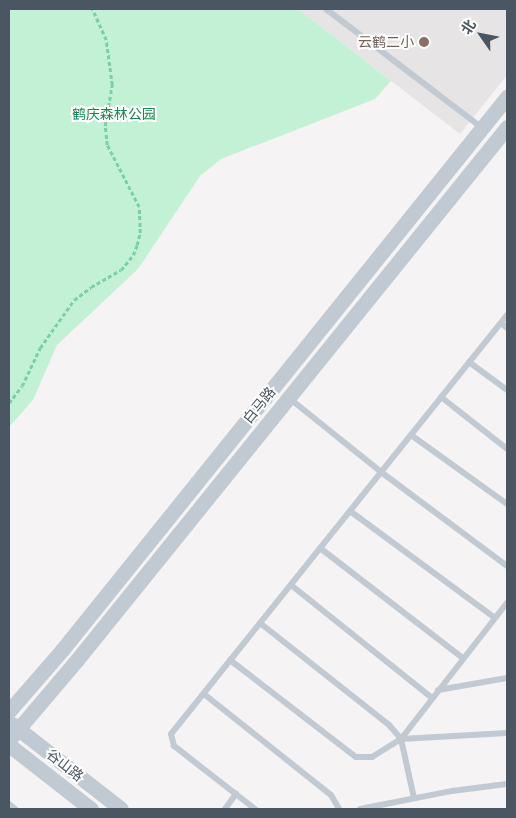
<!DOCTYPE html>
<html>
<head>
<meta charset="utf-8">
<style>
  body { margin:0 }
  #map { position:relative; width:516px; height:818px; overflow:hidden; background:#f5f3f3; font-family:"Golos Text","Noto Sans SC",sans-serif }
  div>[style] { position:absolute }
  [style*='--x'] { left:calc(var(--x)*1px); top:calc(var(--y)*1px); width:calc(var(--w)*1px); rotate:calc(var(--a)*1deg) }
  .education>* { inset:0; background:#e6e4e5 }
  .green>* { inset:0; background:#c3f1d5 }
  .path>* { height:2.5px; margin-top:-1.25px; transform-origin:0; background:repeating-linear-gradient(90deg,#7ad0a6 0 4px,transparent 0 6.5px) }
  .service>* { height:6px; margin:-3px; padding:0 3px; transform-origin:3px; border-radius:3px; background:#c1cad2 }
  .tertiary>* { height:15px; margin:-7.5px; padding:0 7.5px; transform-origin:7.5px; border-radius:7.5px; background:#c1cad2 }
  .dots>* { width:14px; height:14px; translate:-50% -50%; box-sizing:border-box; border:2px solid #fff; border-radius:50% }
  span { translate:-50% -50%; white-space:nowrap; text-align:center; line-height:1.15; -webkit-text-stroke:4px #fff; paint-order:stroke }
  .education-label { font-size:14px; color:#785e54 }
  .right { translate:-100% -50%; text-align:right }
  .park-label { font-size:14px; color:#17864f }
  .street-label { font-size:14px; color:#4a5661 }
  .frame { position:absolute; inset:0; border:10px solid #4a5661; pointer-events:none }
  .north { position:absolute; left:456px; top:10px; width:50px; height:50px; -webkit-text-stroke:4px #fff; paint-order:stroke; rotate:303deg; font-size:14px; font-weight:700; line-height:20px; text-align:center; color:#4a5661 }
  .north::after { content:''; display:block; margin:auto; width:18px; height:22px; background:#4a5661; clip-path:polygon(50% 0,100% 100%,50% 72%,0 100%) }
</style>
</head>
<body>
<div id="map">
  <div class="education">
    <i style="clip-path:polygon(298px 9px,507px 9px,507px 75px,460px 134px)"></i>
  </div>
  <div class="green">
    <i style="clip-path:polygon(9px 9px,298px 9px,391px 81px,375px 99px,221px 159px,200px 176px,138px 269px,57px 345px,33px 400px,9px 427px)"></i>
  </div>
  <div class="path">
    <i style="--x:9;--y:403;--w:21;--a:-53"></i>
    <i style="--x:22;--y:386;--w:42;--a:-64.7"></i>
    <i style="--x:40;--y:348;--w:59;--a:-54.7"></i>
    <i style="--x:74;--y:300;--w:21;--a:-37"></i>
    <i style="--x:91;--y:287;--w:34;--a:-30"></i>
    <i style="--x:121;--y:270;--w:19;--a:-51"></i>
    <i style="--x:133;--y:255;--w:11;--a:-68"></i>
    <i style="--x:137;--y:245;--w:12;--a:-76"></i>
    <i style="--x:140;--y:233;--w:26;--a:-92"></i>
    <i style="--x:139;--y:207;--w:70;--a:-117.3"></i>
    <i style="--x:107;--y:145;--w:19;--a:-96"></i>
    <i style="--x:105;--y:126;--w:42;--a:-80.3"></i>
    <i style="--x:112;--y:85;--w:45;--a:-97.6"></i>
    <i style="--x:106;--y:40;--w:34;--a:-114"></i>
  </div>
  <div class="service">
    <i style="--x:326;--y:9;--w:195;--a:37.3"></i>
    <i style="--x:501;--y:323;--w:8;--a:40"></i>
    <i style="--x:469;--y:362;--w:47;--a:36.4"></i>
    <i style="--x:441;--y:397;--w:84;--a:38.2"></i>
    <i style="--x:289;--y:398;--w:118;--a:38.8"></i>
    <i style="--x:381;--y:472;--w:157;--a:36.7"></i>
    <i style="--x:411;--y:435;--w:118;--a:35.7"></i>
    <i style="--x:350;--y:511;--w:180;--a:36.4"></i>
    <i style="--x:320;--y:548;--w:180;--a:37.6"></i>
    <i style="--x:291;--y:585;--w:181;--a:38.7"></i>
    <i style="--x:260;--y:623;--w:164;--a:38.3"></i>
    <i style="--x:389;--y:725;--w:18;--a:49"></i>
    <i style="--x:401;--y:739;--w:60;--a:77.6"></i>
    <i style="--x:230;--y:660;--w:159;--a:37.6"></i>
    <i style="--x:356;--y:757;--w:16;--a:0"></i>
    <i style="--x:372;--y:757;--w:34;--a:-32"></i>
    <i style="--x:401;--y:739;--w:172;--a:-52.1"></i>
    <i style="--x:438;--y:690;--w:70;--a:-9.9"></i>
    <i style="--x:204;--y:694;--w:162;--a:38.5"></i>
    <i style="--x:331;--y:795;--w:16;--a:60"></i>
    <i style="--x:401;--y:739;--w:106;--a:-3.2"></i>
    <i style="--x:9;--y:804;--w:8;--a:40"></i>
    <i style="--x:225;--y:809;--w:19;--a:-54"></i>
    <i style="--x:255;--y:809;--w:103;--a:-142.1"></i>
    <i style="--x:174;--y:746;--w:12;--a:-104"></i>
    <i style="--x:171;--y:734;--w:537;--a:-51.27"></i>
    <i style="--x:360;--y:809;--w:94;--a:-11.1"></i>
    <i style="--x:452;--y:791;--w:55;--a:-7.3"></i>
  </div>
  <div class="tertiary">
    <i style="--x:9;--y:711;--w:81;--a:-49"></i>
    <i style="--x:62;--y:650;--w:710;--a:-51.18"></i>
    <i style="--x:12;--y:724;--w:138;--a:37.9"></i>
    <i style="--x:9;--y:740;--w:104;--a:-49.7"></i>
    <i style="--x:76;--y:661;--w:686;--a:-51.09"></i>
    <i style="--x:9;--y:745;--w:104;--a:38"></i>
  </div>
  <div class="dots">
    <i style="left:424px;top:42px;background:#8d6e63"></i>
  </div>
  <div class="education-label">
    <span class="right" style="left:414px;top:42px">云鹤二小</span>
  </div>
  <div class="park-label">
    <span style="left:114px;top:114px">鹤庆森林公园</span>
  </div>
  <div class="street-label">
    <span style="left:259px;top:405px;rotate:-51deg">白马路</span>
    <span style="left:65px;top:765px;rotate:38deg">谷山路</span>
  </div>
  <div class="frame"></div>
  <div class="north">北</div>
</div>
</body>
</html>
